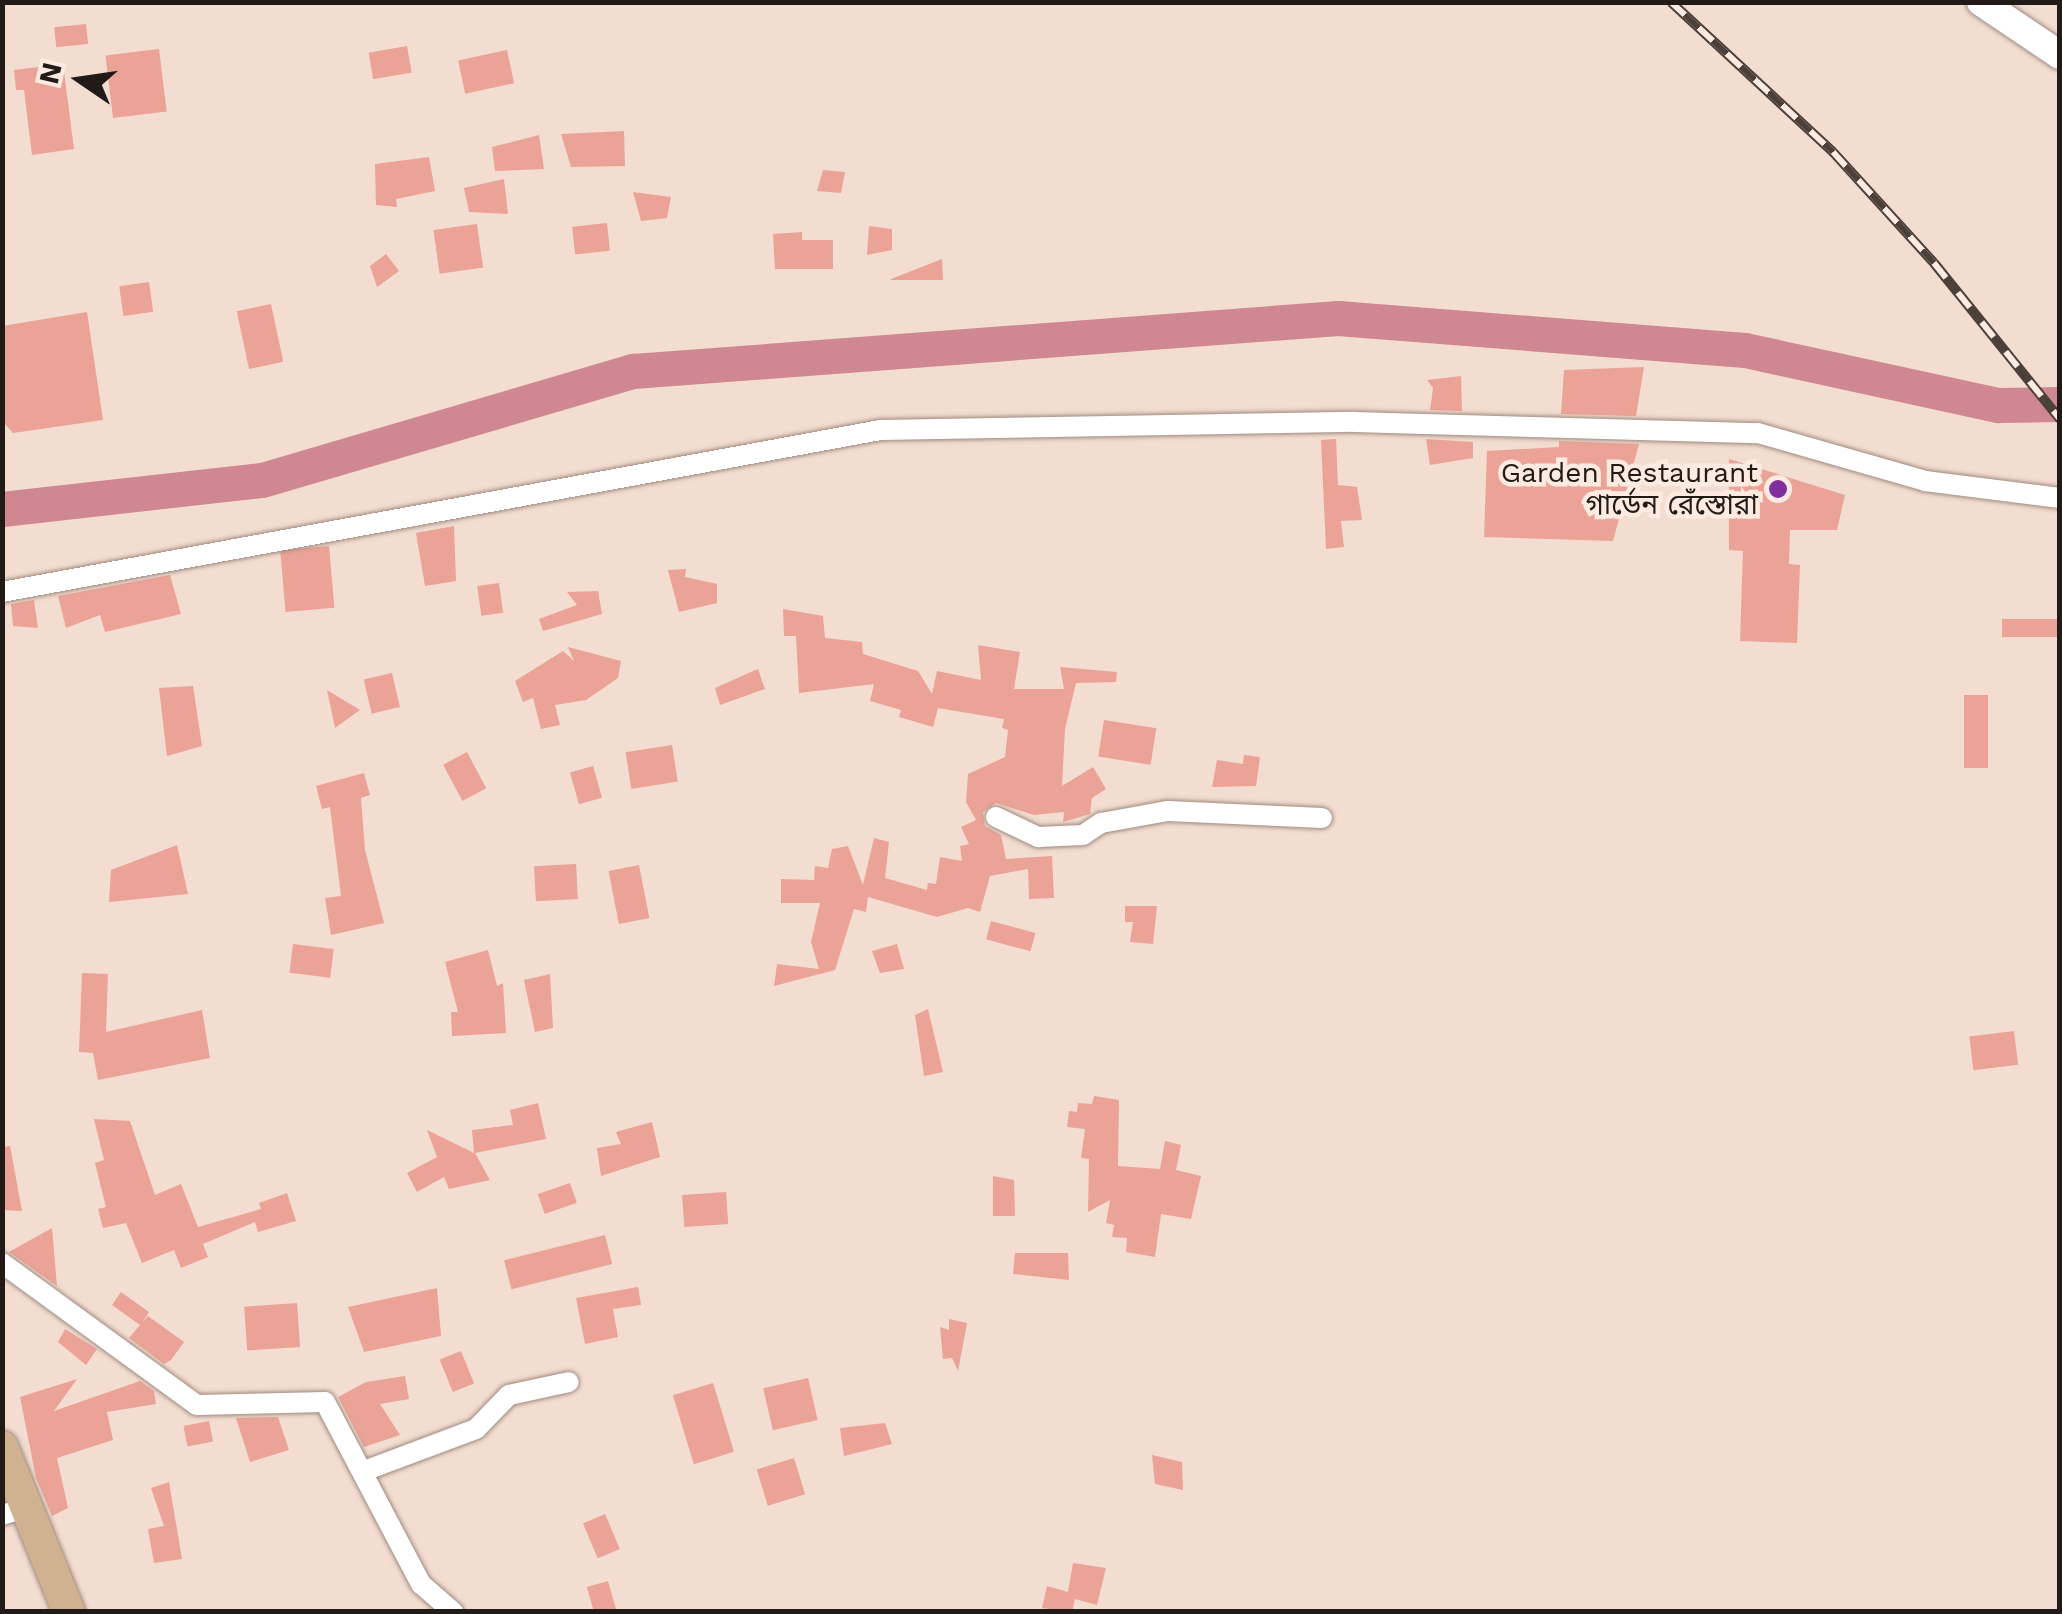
<!DOCTYPE html>
<html>
<head>
<meta charset="utf-8">
<style>
  body { margin:0 }
  #map { position:relative; width:2062px; height:1614px; overflow:hidden; background:#f3dcd0; font-family:"Work Sans","Noto Sans Bengali",sans-serif }
  div>[style] { position:absolute }
  [style*='--x'] { left:calc(var(--x)*1px); top:calc(var(--y)*1px); width:calc(var(--w)*1px); rotate:calc(var(--a)*1deg) }
  .river>* { height:35px; margin:-17.5px; padding:0 17.5px; transform-origin:17.5px; border-radius:17.5px; background:#cf8891 }
  .building>* { inset:0; background:#eba397; transform-origin:0 0 }
  .roads { filter:drop-shadow(0 0 2px #a08b80) drop-shadow(0 0 2px #a08b80) }
  .street>* { height:20px; margin:-10px; padding:0 10px; transform-origin:10px; border-radius:10px; background:#fff }
  .secondary>* { height:28px; margin:-14px; padding:0 14px; transform-origin:14px; border-radius:14px; background:#fff }
  .primary>* { height:32px; margin:-16px; padding:0 16px; transform-origin:16px; border-radius:16px; background:#d0b291 }
  .rail>* { height:10px; margin-top:-5px; transform-origin:0; background:repeating-linear-gradient(90deg,#fdeae1 0 19px,#4b403a 0 38px); box-sizing:border-box; border-block:2px solid #4b403a }
  .dots>* { width:28px; height:28px; translate:-50% -50%; box-sizing:border-box; border:5px solid #fdeae1; border-radius:50% }
  span { translate:-50% -50%; white-space:nowrap; text-align:center; line-height:1.15; -webkit-text-stroke:9px #fdeae1; paint-order:stroke }
  .poi-label { font-size:28px; color:#221a16 }
  .right { translate:-100% -50%; text-align:right }
  .frame { position:absolute; inset:0; border:5px solid #221a16; pointer-events:none }
  .north { position:absolute; left:30px; top:30px; width:100px; height:100px; -webkit-text-stroke:8px #fdeae1; paint-order:stroke; rotate:283deg; font-size:28px; font-weight:700; line-height:40px; text-align:center; color:#221a16 }
  .north::after { content:''; display:block; margin:auto; width:35px; height:45px; background:#221a16; clip-path:polygon(50% 0,100% 100%,50% 72%,0 100%) }
</style>
</head>
<body>
<div id="map">
  <div class="river">
    <i style="--x:2;--y:509;--w:262;--a:-6.4"></i>
    <i style="--x:262;--y:480;--w:387;--a:-16.4"></i>
    <i style="--x:633;--y:371;--w:707;--a:-4.3"></i>
    <i style="--x:1338;--y:318;--w:408;--a:4.5"></i>
    <i style="--x:1745;--y:350;--w:259;--a:12.3"></i>
    <i style="--x:1998;--y:405;--w:62;--a:-0.9"></i>
  </div>
  <div class="building">
    <i style="left:86px;top:24px;width:20px;height:32px;rotate:84deg"></i>
    <i style="left:407px;top:46px;width:27px;height:39px;rotate:80deg"></i>
    <i style="left:159px;top:49px;width:63px;height:54px;rotate:83deg"></i>
    <i style="left:507px;top:50px;width:34px;height:50px;rotate:78deg"></i>
    <i style="clip-path:polygon(63px 64px,74px 149px,32px 155px,24px 90px,16px 90px,14px 70px)"></i>
    <i style="clip-path:polygon(624px 131px,625px 166px,571px 167px,561px 134px)"></i>
    <i style="clip-path:polygon(539px 135px,544px 169px,495px 171px,492px 147px)"></i>
    <i style="clip-path:polygon(429px 157px,435px 191px,396px 199px,397px 207px,376px 205px,375px 164px)"></i>
    <i style="clip-path:polygon(823px 170px,845px 172px,841px 193px,817px 191px)"></i>
    <i style="clip-path:polygon(504px 179px,508px 214px,469px 212px,464px 188px)"></i>
    <i style="clip-path:polygon(633px 192px,671px 197px,667px 218px,641px 221px)"></i>
    <i style="left:607px;top:223px;width:28px;height:35px;rotate:84deg"></i>
    <i style="left:477px;top:224px;width:44px;height:44px;rotate:82deg"></i>
    <i style="clip-path:polygon(869px 226px,892px 229px,892px 250px,867px 255px)"></i>
    <i style="clip-path:polygon(802px 232px,802px 240px,833px 240px,833px 269px,775px 269px,773px 234px)"></i>
    <i style="clip-path:polygon(386px 254px,399px 271px,377px 287px,370px 266px)"></i>
    <i style="clip-path:polygon(942px 259px,943px 280px,891px 280px,891px 279px)"></i>
    <i style="left:149px;top:282px;width:30px;height:30px;rotate:82deg"></i>
    <i style="left:271px;top:304px;width:59px;height:35px;rotate:78deg"></i>
    <i style="clip-path:polygon(87px 312px,103px 420px,13px 433px,2px 421px,2px 326px)"></i>
    <i style="clip-path:polygon(1644px 367px,1636px 416px,1561px 414px,1564px 370px)"></i>
    <i style="clip-path:polygon(1461px 376px,1462px 411px,1430px 410px,1433px 388px,1427px 380px)"></i>
    <i style="clip-path:polygon(1336px 439px,1338px 485px,1357px 487px,1362px 520px,1341px 521px,1344px 547px,1326px 549px,1321px 440px)"></i>
    <i style="clip-path:polygon(1426px 439px,1473px 442px,1473px 458px,1430px 465px)"></i>
    <i style="clip-path:polygon(1559px 441px,1639px 444px,1613px 541px,1484px 537px,1487px 451px,1559px 447px)"></i>
    <i style="clip-path:polygon(1729px 459px,1845px 495px,1837px 530px,1790px 530px,1789px 564px,1800px 565px,1797px 643px,1740px 641px,1743px 551px,1729px 550px)"></i>
    <i style="clip-path:polygon(454px 526px,456px 581px,425px 586px,416px 533px)"></i>
    <i style="left:329px;top:546px;width:62px;height:49px;rotate:85deg"></i>
    <i style="clip-path:polygon(686px 569px,685px 577px,717px 584px,717px 603px,679px 612px,668px 570px)"></i>
    <i style="clip-path:polygon(170px 575px,181px 614px,105px 632px,100px 615px,66px 628px,58px 596px)"></i>
    <i style="left:499px;top:583px;width:30px;height:22px;rotate:82deg"></i>
    <i style="clip-path:polygon(598px 591px,602px 614px,543px 631px,539px 619px,577px 605px,567px 592px)"></i>
    <i style="clip-path:polygon(34px 600px,38px 628px,13px 626px,11px 604px)"></i>
    <i style="clip-path:polygon(783px 609px,823px 616px,825px 638px,862px 642px,863px 654px,918px 671px,932px 694px,937px 671px,981px 680px,978px 645px,1020px 652px,1014px 689px,1064px 689px,1060px 667px,1117px 672px,1116px 682px,1076px 683px,1065px 729px,1062px 786px,1093px 767px,1106px 789px,1092px 798px,1090px 814px,1063px 822px,1064px 812px,1034px 815px,996px 803px,983px 812px,985px 826px,1001px 835px,1006px 859px,1052px 856px,1054px 898px,1029px 899px,1028px 869px,990px 876px,980px 912px,968px 908px,937px 917px,868px 897px,866px 912px,854px 909px,835px 970px,774px 986px,777px 964px,819px 969px,811px 942px,820px 903px,781px 903px,781px 879px,814px 880px,815px 866px,828px 868px,832px 849px,848px 846px,863px 885px,874px 838px,889px 842px,885px 878px,927px 890px,928px 883px,936px 884px,940px 857px,962px 861px,960px 846px,969px 844px,961px 827px,976px 820px,966px 802px,968px 774px,1005px 757px,1008px 730px,1002px 728px,1004px 719px,938px 708px,933px 727px,899px 717px,901px 710px,870px 701px,874px 684px,799px 693px,796px 636px,784px 636px)"></i>
    <i style="left:2060px;top:619px;width:18px;height:58px;rotate:90deg"></i>
    <i style="clip-path:polygon(568px 647px,621px 661px,618px 678px,586px 700px,555px 705px,560px 725px,541px 729px,533px 698px,523px 702px,515px 681px,563px 651px,574px 661px)"></i>
    <i style="clip-path:polygon(758px 669px,765px 689px,720px 705px,715px 688px)"></i>
    <i style="left:392px;top:673px;width:35px;height:29px;rotate:77deg"></i>
    <i style="clip-path:polygon(193px 686px,202px 746px,167px 756px,159px 688px)"></i>
    <i style="clip-path:polygon(327px 690px,360px 710px,335px 728px)"></i>
    <i style="left:1964px;top:695px;width:24px;height:73px"></i>
    <i style="left:1104px;top:720px;width:53px;height:37px;rotate:9deg"></i>
    <i style="left:672px;top:745px;width:37px;height:47px;rotate:81deg"></i>
    <i style="left:467px;top:752px;width:41px;height:27px;rotate:62deg"></i>
    <i style="clip-path:polygon(1244px 755px,1260px 757px,1256px 786px,1212px 787px,1217px 760px,1243px 764px)"></i>
    <i style="left:593px;top:766px;width:33px;height:24px;rotate:74deg"></i>
    <i style="clip-path:polygon(364px 773px,370px 795px,361px 798px,365px 850px,384px 923px,331px 935px,325px 898px,341px 896px,330px 807px,322px 809px,316px 786px)"></i>
    <i style="clip-path:polygon(177px 845px,188px 894px,109px 902px,111px 870px)"></i>
    <i style="left:576px;top:864px;width:35px;height:42px;rotate:87deg"></i>
    <i style="left:639px;top:865px;width:54px;height:31px;rotate:79deg"></i>
    <i style="clip-path:polygon(1125px 906px,1157px 906px,1153px 944px,1130px 942px,1133px 922px,1125px 922px)"></i>
    <i style="left:991px;top:921px;width:46px;height:19px;rotate:15deg"></i>
    <i style="left:293px;top:944px;width:41px;height:29px;rotate:7deg"></i>
    <i style="clip-path:polygon(897px 944px,904px 969px,880px 973px,872px 951px)"></i>
    <i style="clip-path:polygon(488px 950px,497px 986px,503px 983px,506px 1033px,452px 1036px,451px 1012px,458px 1012px,445px 962px)"></i>
    <i style="clip-path:polygon(82px 973px,108px 974px,106px 1032px,202px 1010px,210px 1058px,98px 1080px,93px 1053px,79px 1052px)"></i>
    <i style="clip-path:polygon(550px 974px,553px 1028px,535px 1032px,524px 980px)"></i>
    <i style="clip-path:polygon(928px 1009px,943px 1072px,924px 1076px,915px 1015px)"></i>
    <i style="left:2014px;top:1031px;width:34px;height:45px;rotate:83deg"></i>
    <i style="clip-path:polygon(1094px 1096px,1119px 1100px,1118px 1166px,1160px 1169px,1165px 1141px,1181px 1145px,1176px 1170px,1201px 1176px,1191px 1219px,1161px 1214px,1155px 1257px,1126px 1252px,1127px 1238px,1112px 1237px,1114px 1225px,1106px 1223px,1110px 1200px,1088px 1212px,1089px 1159px,1081px 1158px,1085px 1129px,1067px 1127px,1069px 1111px,1077px 1112px,1078px 1103px,1092px 1104px)"></i>
    <i style="clip-path:polygon(538px 1103px,546px 1139px,475px 1153px,490px 1180px,449px 1189px,444px 1177px,417px 1192px,407px 1173px,437px 1157px,427px 1130px,474px 1153px,472px 1130px,513px 1125px,510px 1110px)"></i>
    <i style="clip-path:polygon(94px 1119px,130px 1121px,155px 1195px,181px 1184px,198px 1227px,261px 1209px,259px 1203px,287px 1193px,296px 1221px,258px 1232px,255px 1222px,203px 1244px,208px 1257px,181px 1268px,174px 1250px,142px 1263px,126px 1223px,103px 1228px,98px 1209px,106px 1207px,95px 1163px,104px 1160px)"></i>
    <i style="clip-path:polygon(652px 1122px,660px 1157px,601px 1176px,597px 1148px,621px 1144px,616px 1132px)"></i>
    <i style="clip-path:polygon(10px 1146px,22px 1211px,2px 1210px,2px 1147px)"></i>
    <i style="clip-path:polygon(993px 1176px,1014px 1180px,1015px 1216px,993px 1216px)"></i>
    <i style="left:570px;top:1183px;width:21px;height:34px;rotate:71deg"></i>
    <i style="left:726px;top:1192px;width:32px;height:44px;rotate:86deg"></i>
    <i style="clip-path:polygon(52px 1228px,57px 1286px,9px 1252px)"></i>
    <i style="left:605px;top:1235px;width:30px;height:104px;rotate:76deg"></i>
    <i style="clip-path:polygon(1015px 1253px,1068px 1253px,1069px 1280px,1013px 1274px)"></i>
    <i style="clip-path:polygon(638px 1287px,641px 1305px,613px 1309px,618px 1337px,585px 1344px,576px 1298px)"></i>
    <i style="clip-path:polygon(437px 1288px,441px 1336px,364px 1352px,348px 1307px)"></i>
    <i style="clip-path:polygon(121px 1292px,149px 1312px,142px 1323px,148px 1316px,184px 1342px,171px 1360px,164px 1364px,129px 1338px,140px 1325px,112px 1305px)"></i>
    <i style="left:297px;top:1303px;width:44px;height:53px;rotate:86deg"></i>
    <i style="clip-path:polygon(949px 1319px,967px 1323px,958px 1371px,952px 1358px,943px 1359px,940px 1327px,949px 1330px)"></i>
    <i style="clip-path:polygon(65px 1329px,97px 1349px,86px 1365px,58px 1342px)"></i>
    <i style="left:461px;top:1351px;width:35px;height:23px;rotate:68deg"></i>
    <i style="clip-path:polygon(405px 1376px,409px 1399px,380px 1404px,400px 1435px,364px 1447px,338px 1397px,366px 1382px)"></i>
    <i style="left:808px;top:1378px;width:43px;height:46px;rotate:77deg"></i>
    <i style="clip-path:polygon(77px 1379px,54px 1411px,140px 1381px,154px 1391px,156px 1404px,107px 1412px,113px 1440px,57px 1458px,68px 1508px,52px 1516px,36px 1478px,20px 1397px)"></i>
    <i style="left:713px;top:1383px;width:72px;height:42px;rotate:73deg"></i>
    <i style="clip-path:polygon(278px 1417px,289px 1450px,250px 1462px,236px 1418px)"></i>
    <i style="left:209px;top:1421px;width:21px;height:26px;rotate:79deg"></i>
    <i style="clip-path:polygon(885px 1423px,892px 1444px,844px 1456px,840px 1428px)"></i>
    <i style="clip-path:polygon(1152px 1455px,1182px 1462px,1183px 1490px,1155px 1484px)"></i>
    <i style="left:794px;top:1458px;width:38px;height:39px;rotate:73deg"></i>
    <i style="clip-path:polygon(169px 1482px,182px 1559px,154px 1563px,148px 1529px,164px 1526px,151px 1488px)"></i>
    <i style="left:605px;top:1514px;width:38px;height:24px;rotate:67deg"></i>
    <i style="clip-path:polygon(1073px 1563px,1106px 1568px,1097px 1605px,1075px 1599px,1072px 1612px,1042px 1608px,1047px 1586px,1068px 1592px)"></i>
    <i style="left:608px;top:1581px;width:29px;height:22px;rotate:74deg"></i>
  </div>
  <div class="roads">
    <div class="street">
      <i style="--x:2;--y:592;--w:893;--a:-10.45"></i>
      <i style="--x:880;--y:430;--w:475;--a:-1"></i>
      <i style="--x:1355;--y:422;--w:403;--a:1.6"></i>
      <i style="--x:1758;--y:433;--w:174;--a:16"></i>
      <i style="--x:1925;--y:481;--w:136;--a:7.2"></i>
      <i style="--x:996;--y:817;--w:47;--a:25.5"></i>
      <i style="--x:1038;--y:837;--w:45;--a:-2.5"></i>
      <i style="--x:1083;--y:835;--w:22;--a:-34"></i>
      <i style="--x:1101;--y:823;--w:68;--a:-10.2"></i>
      <i style="--x:1168;--y:811;--w:154;--a:2.6"></i>
      <i style="--x:2;--y:1263;--w:241;--a:36.1"></i>
      <i style="--x:197;--y:1405;--w:128;--a:-1.3"></i>
      <i style="--x:325;--y:1402;--w:206;--a:62.2"></i>
      <i style="--x:421;--y:1584;--w:43;--a:41.2"></i>
      <i style="--x:364;--y:1471;--w:120;--a:-20.6"></i>
      <i style="--x:476;--y:1429;--w:47;--a:-45.9"></i>
      <i style="--x:509;--y:1395;--w:61;--a:-12.2"></i>
      <i style="--x:2;--y:1515;--w:24;--a:-17"></i>
    </div>
    <div class="secondary">
      <i style="--x:1981;--y:2;--w:95;--a:33.9"></i>
    </div>
    <div class="primary">
      <i style="--x:2;--y:1447;--w:178;--a:67.9"></i>
    </div>
  </div>
  <div class="rail">
    <i style="--x:1671;--y:2;--w:221;--a:42.8"></i>
    <i style="--x:1833;--y:152;--w:150;--a:47.7"></i>
    <i style="--x:1934;--y:263;--w:201;--a:51.1"></i>
  </div>
  <div class="dots">
    <i style="left:1778px;top:489px;background:#822f9e"></i>
  </div>
  <div class="poi-label">
    <span class="right" style="left:1758px;top:489px">Garden Restaurant<br>গার্ডেন রেঁস্তোরা</span>
  </div>
  <div class="frame"></div>
  <div class="north">N</div>
</div>
</body>
</html>
